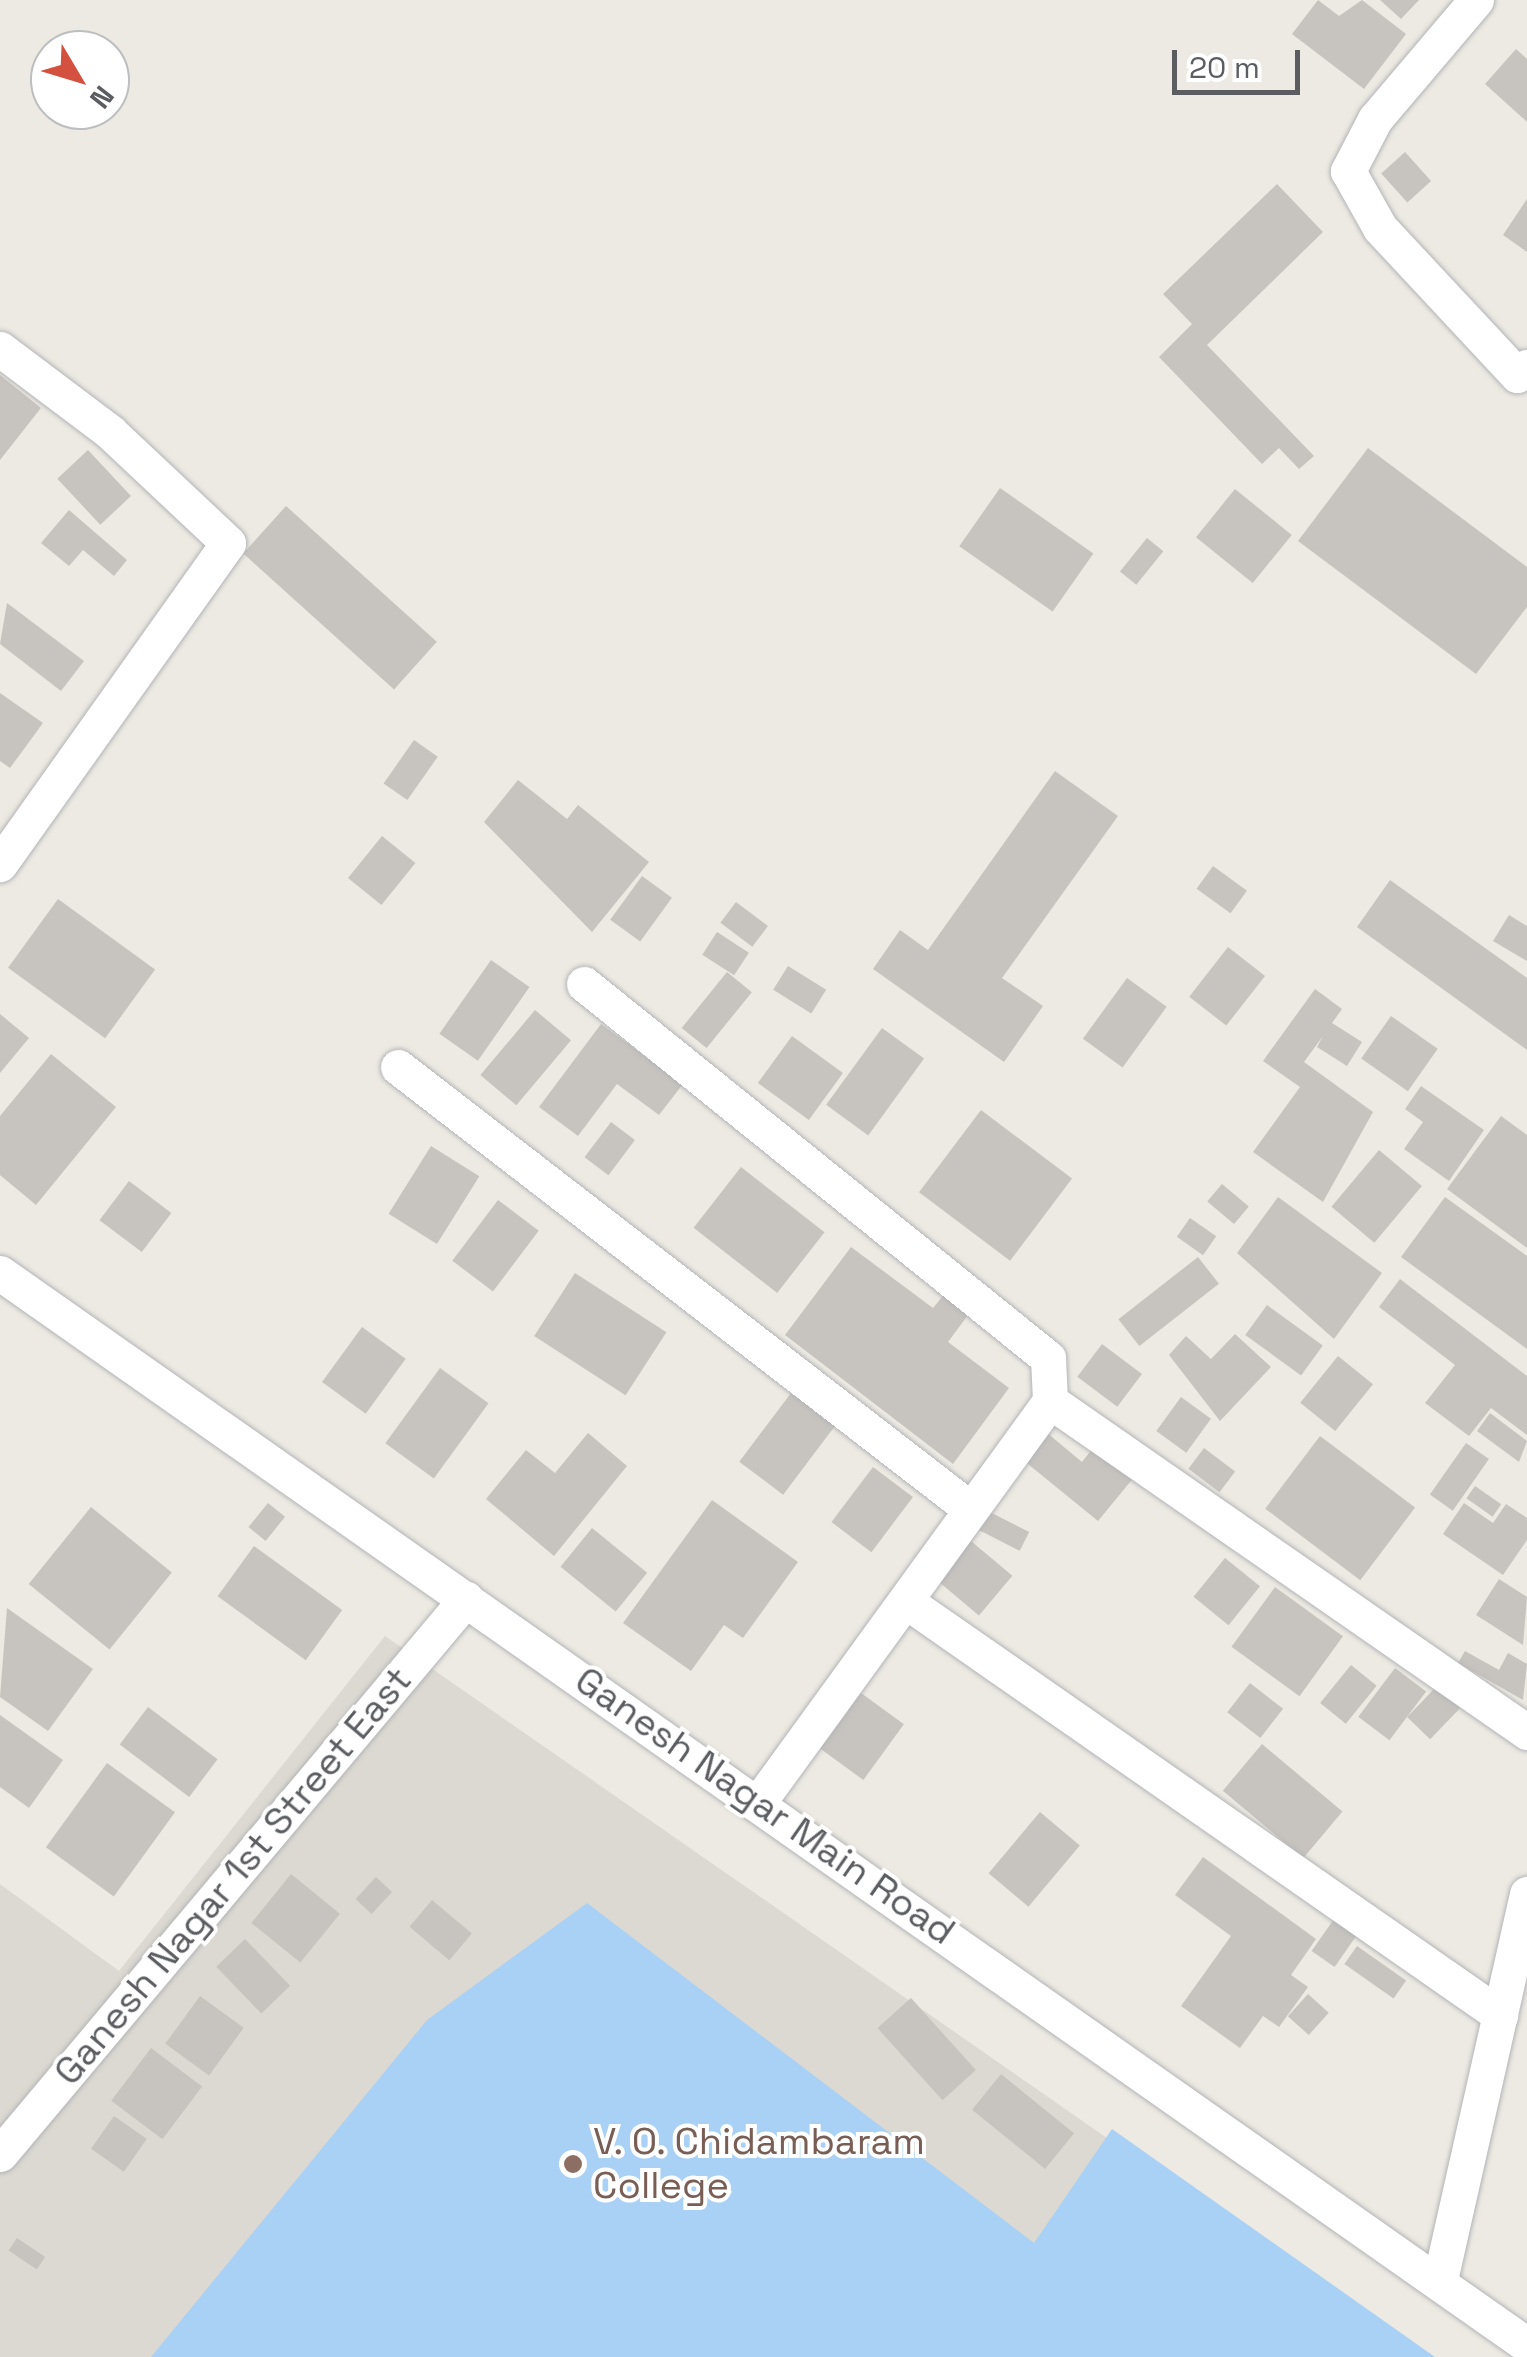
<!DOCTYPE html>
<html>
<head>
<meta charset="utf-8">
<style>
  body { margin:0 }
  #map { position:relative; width:1527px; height:2357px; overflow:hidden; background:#eceae2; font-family:"Space Grotesk",sans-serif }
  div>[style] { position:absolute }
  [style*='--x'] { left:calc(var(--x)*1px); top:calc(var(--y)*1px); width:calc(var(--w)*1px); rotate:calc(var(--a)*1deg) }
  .education>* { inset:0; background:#dbd9d1 }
  .water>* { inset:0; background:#a9d1f5 }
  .building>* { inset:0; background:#c7c4bf; transform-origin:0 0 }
  .roads { filter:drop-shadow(0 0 2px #b3b4b8) drop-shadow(0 0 2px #b3b4b8) }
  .minor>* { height:35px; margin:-17.5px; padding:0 17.5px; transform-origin:17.5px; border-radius:17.5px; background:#fff }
  .dots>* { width:28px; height:28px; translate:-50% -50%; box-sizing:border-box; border:5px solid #fff; border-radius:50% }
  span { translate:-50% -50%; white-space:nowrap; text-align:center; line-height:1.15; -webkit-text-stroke:8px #fff; paint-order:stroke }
  .street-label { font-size:38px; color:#5b5d61 }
  .education-label { font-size:38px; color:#785e54 }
  .left { translate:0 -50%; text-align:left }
  .north { position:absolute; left:30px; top:30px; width:100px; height:100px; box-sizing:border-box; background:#fff; border:2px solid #bdbec0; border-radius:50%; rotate:128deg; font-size:28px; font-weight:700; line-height:40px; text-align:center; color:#5b5d61 }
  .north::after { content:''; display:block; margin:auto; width:35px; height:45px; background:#d5513f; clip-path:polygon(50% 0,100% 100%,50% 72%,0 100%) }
  .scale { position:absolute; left:1172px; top:50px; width:128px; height:45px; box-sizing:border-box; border:5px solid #5b5d61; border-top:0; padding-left:12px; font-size:30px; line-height:35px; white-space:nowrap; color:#5b5d61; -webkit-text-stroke:8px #fff; paint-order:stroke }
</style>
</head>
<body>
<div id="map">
  <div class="education">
    <i style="clip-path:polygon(385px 1636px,1422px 2357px,0 2357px,0 1884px,119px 1971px)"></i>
  </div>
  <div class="water">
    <i style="clip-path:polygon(587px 1903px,1034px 2243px,1112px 2129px,1435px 2357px,151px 2357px,427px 2020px)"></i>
  </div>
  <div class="building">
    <i style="clip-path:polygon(1318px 0,1339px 16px,1362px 0,1406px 34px,1364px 89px,1292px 34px)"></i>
    <i style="clip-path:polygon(1380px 0,1419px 0,1401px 19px)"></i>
    <i style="clip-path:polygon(1516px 49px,1527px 59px,1527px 122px,1485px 84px)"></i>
    <i style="left:1405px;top:152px;width:39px;height:32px;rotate:48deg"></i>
    <i style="clip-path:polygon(1277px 184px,1323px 232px,1207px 345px,1314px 456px,1299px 469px,1279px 448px,1262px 464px,1159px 357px,1192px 324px,1163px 294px)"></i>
    <i style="clip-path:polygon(1527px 199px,1527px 252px,1503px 235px)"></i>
    <i style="clip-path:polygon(0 375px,41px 408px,0 460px)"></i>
    <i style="clip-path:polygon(1368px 448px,1527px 567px,1527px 607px,1476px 674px,1298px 541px)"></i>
    <i style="left:88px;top:450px;width:63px;height:42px;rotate:47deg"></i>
    <i style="left:1000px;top:488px;width:114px;height:71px;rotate:35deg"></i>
    <i style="left:1235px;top:489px;width:73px;height:62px;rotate:39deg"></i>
    <i style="left:286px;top:506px;width:203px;height:64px;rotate:42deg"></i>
    <i style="clip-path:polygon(69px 510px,127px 560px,114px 576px,83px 550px,69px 566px,41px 543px)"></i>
    <i style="left:1147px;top:538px;width:21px;height:43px;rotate:39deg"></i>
    <i style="clip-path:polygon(7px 603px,84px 661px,61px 691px,0 644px)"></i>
    <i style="clip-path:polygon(0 693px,43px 723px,10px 768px,0 761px)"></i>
    <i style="left:414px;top:740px;width:29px;height:53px;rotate:35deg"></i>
    <i style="clip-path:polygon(1055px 771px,1118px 816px,1002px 978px,1043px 1006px,1004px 1062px,873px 969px,900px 930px,928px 950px)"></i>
    <i style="clip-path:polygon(518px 780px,567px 819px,578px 805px,649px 862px,592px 932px,484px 822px)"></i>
    <i style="left:382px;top:836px;width:43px;height:54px;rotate:39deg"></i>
    <i style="left:1213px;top:866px;width:42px;height:28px;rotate:36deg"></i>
    <i style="left:642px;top:876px;width:37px;height:54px;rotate:36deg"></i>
    <i style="clip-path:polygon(1390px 880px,1527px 978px,1527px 1050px,1357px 927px)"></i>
    <i style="left:58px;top:899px;width:120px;height:85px;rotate:36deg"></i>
    <i style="left:736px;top:902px;width:40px;height:26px;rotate:37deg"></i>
    <i style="clip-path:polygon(1509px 915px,1527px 926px,1527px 961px,1493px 941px)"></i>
    <i style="left:717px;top:932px;width:38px;height:27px;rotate:33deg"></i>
    <i style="left:1228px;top:947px;width:47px;height:63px;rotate:38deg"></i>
    <i style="left:491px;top:960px;width:47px;height:90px;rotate:35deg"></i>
    <i style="left:788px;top:966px;width:45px;height:28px;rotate:32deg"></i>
    <i style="left:727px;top:972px;width:32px;height:72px;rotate:39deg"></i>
    <i style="left:1127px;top:978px;width:49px;height:75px;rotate:36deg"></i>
    <i style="clip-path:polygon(1315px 989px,1342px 1009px,1332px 1023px,1362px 1042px,1347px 1066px,1317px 1047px,1323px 1036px,1304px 1062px,1373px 1112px,1323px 1202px,1253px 1152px,1300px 1087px,1263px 1061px)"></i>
    <i style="left:535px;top:1010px;width:47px;height:85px;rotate:40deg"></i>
    <i style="clip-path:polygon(0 1014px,29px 1038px,0 1073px)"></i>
    <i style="left:1391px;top:1016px;width:57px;height:52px;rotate:35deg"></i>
    <i style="clip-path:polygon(601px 1024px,683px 1084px,659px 1115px,617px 1084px,578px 1136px,539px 1107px)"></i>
    <i style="left:882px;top:1028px;width:52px;height:95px;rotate:36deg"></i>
    <i style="left:792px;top:1036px;width:63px;height:58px;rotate:36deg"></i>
    <i style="clip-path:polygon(51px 1054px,116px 1107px,36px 1205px,0 1175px,0 1116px)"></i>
    <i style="clip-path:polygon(1421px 1086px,1484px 1130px,1449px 1181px,1404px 1149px,1423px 1122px,1405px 1109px)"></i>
    <i style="left:981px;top:1110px;width:114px;height:103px;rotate:37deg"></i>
    <i style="clip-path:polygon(1501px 1116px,1527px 1135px,1527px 1248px,1447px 1189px)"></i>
    <i style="left:611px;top:1122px;width:30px;height:44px;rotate:37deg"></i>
    <i style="left:431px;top:1146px;width:57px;height:80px;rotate:32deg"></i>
    <i style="left:1379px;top:1150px;width:56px;height:74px;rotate:40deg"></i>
    <i style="left:741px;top:1167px;width:106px;height:77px;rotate:38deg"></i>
    <i style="left:129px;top:1181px;width:53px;height:49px;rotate:37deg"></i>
    <i style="left:1222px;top:1184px;width:35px;height:23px;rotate:40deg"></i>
    <i style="clip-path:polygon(1278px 1197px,1382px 1273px,1334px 1339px,1237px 1253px)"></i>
    <i style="clip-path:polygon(1445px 1197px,1527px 1256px,1527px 1349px,1401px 1257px)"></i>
    <i style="left:498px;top:1200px;width:51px;height:76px;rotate:37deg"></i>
    <i style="left:1190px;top:1218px;width:32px;height:23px;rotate:35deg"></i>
    <i style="clip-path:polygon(851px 1247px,933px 1308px,946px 1292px,971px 1311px,948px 1342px,1009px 1388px,953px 1464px,785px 1335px)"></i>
    <i style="left:1198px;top:1257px;width:34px;height:101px;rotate:52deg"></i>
    <i style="left:575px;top:1273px;width:109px;height:75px;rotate:33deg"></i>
    <i style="clip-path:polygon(1400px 1279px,1527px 1376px,1527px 1435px,1491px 1408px,1469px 1436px,1425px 1403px,1455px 1365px,1379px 1307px)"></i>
    <i style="left:1267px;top:1305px;width:69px;height:37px;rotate:36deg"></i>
    <i style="left:362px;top:1327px;width:54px;height:68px;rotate:36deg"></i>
    <i style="clip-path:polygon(1235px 1334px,1271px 1367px,1220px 1421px,1169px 1355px,1186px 1336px,1211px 1359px)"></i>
    <i style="left:1102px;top:1344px;width:50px;height:41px;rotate:37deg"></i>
    <i style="left:1338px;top:1356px;width:45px;height:60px;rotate:39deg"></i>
    <i style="left:440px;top:1368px;width:60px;height:93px;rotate:36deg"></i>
    <i style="left:791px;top:1393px;width:55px;height:86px;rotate:37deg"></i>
    <i style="left:1181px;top:1397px;width:37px;height:42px;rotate:36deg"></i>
    <i style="clip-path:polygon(1490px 1413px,1527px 1441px,1519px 1462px,1477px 1431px)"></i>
    <i style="clip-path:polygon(1046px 1432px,1082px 1462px,1096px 1444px,1135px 1476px,1098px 1521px,1023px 1460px)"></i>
    <i style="clip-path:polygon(588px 1433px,627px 1466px,554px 1556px,486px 1499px,526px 1450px,555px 1473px)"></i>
    <i style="left:1320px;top:1436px;width:119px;height:91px;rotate:37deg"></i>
    <i style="left:1466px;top:1443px;width:28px;height:63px;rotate:35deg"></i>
    <i style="left:1204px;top:1448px;width:39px;height:26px;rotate:37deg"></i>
    <i style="left:873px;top:1467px;width:50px;height:69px;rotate:37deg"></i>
    <i style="left:1475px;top:1486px;width:32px;height:15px;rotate:35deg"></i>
    <i style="clip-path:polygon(712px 1500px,798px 1562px,743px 1638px,724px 1625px,691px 1671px,623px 1623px)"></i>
    <i style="left:268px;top:1503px;width:22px;height:31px;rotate:39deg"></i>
    <i style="clip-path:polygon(1464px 1503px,1493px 1523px,1506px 1504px,1527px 1518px,1527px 1540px,1503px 1575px,1443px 1534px)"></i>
    <i style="left:91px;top:1507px;width:104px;height:99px;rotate:39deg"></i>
    <i style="left:982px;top:1508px;width:53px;height:21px;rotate:27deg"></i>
    <i style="left:592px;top:1528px;width:71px;height:50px;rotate:39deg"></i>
    <i style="left:971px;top:1541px;width:54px;height:52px;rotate:40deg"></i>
    <i style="left:254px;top:1546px;width:109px;height:62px;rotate:36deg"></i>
    <i style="left:1225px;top:1558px;width:45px;height:50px;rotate:39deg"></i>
    <i style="clip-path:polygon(1499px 1579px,1527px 1597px,1523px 1645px,1476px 1615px)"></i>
    <i style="left:1275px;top:1587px;width:84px;height:74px;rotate:36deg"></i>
    <i style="clip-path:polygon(7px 1608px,93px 1669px,48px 1731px,0 1697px)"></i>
    <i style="clip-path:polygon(1465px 1651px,1499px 1670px,1508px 1653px,1527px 1664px,1523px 1700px,1458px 1663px)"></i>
    <i style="left:1351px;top:1665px;width:33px;height:49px;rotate:39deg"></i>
    <i style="left:1395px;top:1668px;width:39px;height:61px;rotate:37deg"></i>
    <i style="left:1250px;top:1683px;width:42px;height:37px;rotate:38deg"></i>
    <i style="left:1437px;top:1686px;width:32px;height:43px;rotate:44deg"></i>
    <i style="left:861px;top:1693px;width:53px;height:69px;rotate:36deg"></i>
    <i style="left:148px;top:1707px;width:87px;height:47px;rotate:37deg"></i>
    <i style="clip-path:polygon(0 1715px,63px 1760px,29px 1808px,0 1787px)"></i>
    <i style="left:1262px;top:1744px;width:105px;height:61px;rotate:40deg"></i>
    <i style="left:107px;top:1763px;width:84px;height:104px;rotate:36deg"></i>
    <i style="left:1040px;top:1812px;width:52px;height:80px;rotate:40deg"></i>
    <i style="clip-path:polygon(1203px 1857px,1316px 1939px,1291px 1975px,1308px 1987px,1279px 2027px,1263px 2016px,1240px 2048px,1181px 2006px,1231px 1936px,1175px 1895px)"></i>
    <i style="left:291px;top:1874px;width:63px;height:63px;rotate:39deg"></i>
    <i style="left:376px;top:1877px;width:22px;height:30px;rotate:43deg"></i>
    <i style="left:432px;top:1900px;width:52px;height:35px;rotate:40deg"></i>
    <i style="left:1334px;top:1919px;width:28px;height:39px;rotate:35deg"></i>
    <i style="left:245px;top:1939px;width:65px;height:40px;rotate:46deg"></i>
    <i style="left:1357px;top:1946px;width:60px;height:22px;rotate:35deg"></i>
    <i style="left:1308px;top:1994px;width:28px;height:30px;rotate:42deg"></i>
    <i style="left:200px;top:1996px;width:54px;height:59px;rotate:36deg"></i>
    <i style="left:911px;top:1998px;width:97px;height:45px;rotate:48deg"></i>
    <i style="left:151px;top:2048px;width:64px;height:66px;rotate:37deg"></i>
    <i style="left:1001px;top:2074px;width:94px;height:46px;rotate:39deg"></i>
    <i style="left:114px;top:2116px;width:40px;height:40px;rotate:35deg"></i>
    <i style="left:17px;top:2238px;width:34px;height:15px;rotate:34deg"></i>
  </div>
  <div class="roads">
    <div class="minor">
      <i style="--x:1476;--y:0;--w:156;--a:130.3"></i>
      <i style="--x:1375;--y:119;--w:59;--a:117.4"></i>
      <i style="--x:1348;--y:171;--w:65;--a:60.7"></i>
      <i style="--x:1380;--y:228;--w:201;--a:47"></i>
      <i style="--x:1517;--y:375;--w:13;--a:-39"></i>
      <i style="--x:0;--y:349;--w:138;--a:37"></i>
      <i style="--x:110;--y:432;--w:162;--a:43.2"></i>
      <i style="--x:228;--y:543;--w:394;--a:125.4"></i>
      <i style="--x:584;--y:984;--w:596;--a:38.87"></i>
      <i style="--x:1048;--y:1358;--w:43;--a:87.3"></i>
      <i style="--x:1050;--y:1401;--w:495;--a:126"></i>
      <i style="--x:398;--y:1067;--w:720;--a:37.67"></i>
      <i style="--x:0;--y:1273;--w:1866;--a:35.07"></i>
      <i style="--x:1050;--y:1401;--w:581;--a:34.76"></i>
      <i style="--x:907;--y:1602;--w:723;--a:34.86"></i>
      <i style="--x:0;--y:2154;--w:725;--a:-49.98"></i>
      <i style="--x:1440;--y:2280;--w:396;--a:-77.3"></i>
    </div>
  </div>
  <div class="dots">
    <i style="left:573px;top:2164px;background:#8d6e63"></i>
  </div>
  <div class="street-label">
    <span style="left:765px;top:1806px;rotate:35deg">Ganesh Nagar Main Road</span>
    <span style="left:233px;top:1876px;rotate:-50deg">Ganesh Nagar 1st Street East</span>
  </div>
  <div class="education-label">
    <span class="left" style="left:593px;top:2164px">V. O. Chidambaram<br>College</span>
  </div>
  <div class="north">N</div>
  <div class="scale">20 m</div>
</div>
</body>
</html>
